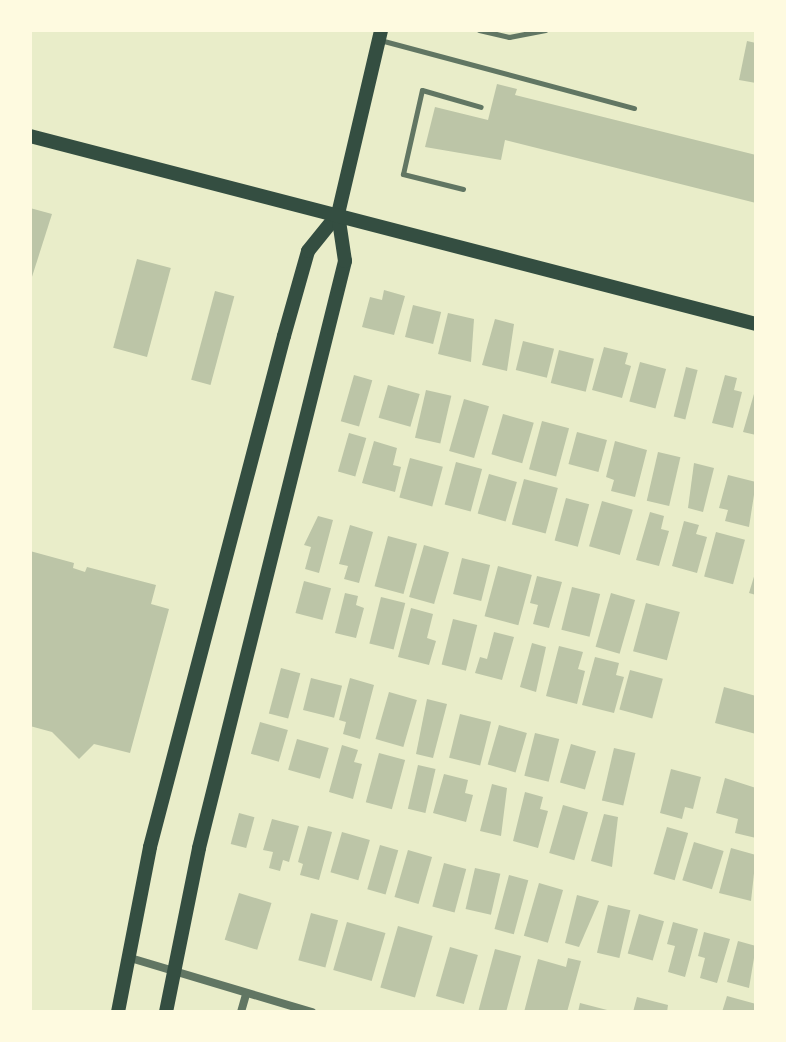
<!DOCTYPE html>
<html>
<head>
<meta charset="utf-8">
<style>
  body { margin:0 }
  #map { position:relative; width:786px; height:1042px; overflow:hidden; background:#e9edc9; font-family:"DM Sans",sans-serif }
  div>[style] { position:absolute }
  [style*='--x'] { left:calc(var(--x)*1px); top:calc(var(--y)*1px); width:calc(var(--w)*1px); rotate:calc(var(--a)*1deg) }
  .building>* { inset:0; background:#bcc5a7; transform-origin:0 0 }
  .path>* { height:3px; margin:-1.5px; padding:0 1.5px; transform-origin:1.5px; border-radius:1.5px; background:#344e41 }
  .service>* { height:5px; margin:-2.5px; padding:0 2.5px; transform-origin:2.5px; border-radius:2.5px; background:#617663 }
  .minor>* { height:8px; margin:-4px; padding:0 4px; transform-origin:4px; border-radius:4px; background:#617663 }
  .secondary>* { height:14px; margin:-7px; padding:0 7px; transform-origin:7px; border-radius:7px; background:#344e41 }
  .primary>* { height:14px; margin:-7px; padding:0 7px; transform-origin:7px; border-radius:7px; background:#344e41 }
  span { translate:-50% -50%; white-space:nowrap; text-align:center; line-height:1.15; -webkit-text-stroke:6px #fefae0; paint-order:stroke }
  .frame { position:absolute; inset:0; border:32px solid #fefae0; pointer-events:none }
</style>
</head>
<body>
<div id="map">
  <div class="building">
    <i style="clip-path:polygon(747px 41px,756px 43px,756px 83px,739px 80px)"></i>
    <i style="clip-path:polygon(497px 84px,517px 89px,515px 95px,756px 155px,756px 203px,505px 140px,501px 160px,425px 147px,435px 107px,488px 120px)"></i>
    <i style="clip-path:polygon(30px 208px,52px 214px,31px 280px,30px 280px)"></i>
    <i style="left:137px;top:259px;width:35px;height:92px;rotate:15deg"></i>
    <i style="clip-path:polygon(384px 290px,405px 296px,394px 335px,362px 327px,370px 297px,382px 300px)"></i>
    <i style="left:215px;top:291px;width:20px;height:92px;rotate:15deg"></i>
    <i style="left:413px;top:305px;width:29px;height:33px;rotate:14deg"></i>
    <i style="clip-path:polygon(448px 313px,474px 319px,471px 362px,438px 354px)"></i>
    <i style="clip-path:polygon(495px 319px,514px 324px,507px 371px,482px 365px)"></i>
    <i style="left:523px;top:341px;width:32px;height:30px;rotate:14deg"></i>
    <i style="clip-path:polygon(604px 347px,628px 353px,625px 364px,631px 366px,622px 398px,592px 390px)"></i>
    <i style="left:559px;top:350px;width:36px;height:34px;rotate:14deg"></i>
    <i style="left:640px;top:362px;width:27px;height:41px;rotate:15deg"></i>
    <i style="left:686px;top:367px;width:12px;height:51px;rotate:14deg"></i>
    <i style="left:354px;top:375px;width:19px;height:48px;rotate:16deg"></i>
    <i style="clip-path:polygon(725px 375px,737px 378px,734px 390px,742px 392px,733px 428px,712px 423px)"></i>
    <i style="left:388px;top:385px;width:33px;height:34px;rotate:16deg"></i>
    <i style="clip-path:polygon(756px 387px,756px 435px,743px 432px)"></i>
    <i style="left:426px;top:390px;width:26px;height:49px;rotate:13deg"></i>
    <i style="left:464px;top:399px;width:26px;height:54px;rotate:16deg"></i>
    <i style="left:503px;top:414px;width:32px;height:42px;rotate:16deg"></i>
    <i style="left:542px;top:421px;width:28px;height:50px;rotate:15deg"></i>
    <i style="left:577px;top:432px;width:31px;height:33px;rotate:15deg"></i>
    <i style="left:349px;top:433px;width:18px;height:40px;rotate:16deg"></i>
    <i style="clip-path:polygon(374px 441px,397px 448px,393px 465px,401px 467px,395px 492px,362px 483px)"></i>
    <i style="clip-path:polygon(615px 441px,647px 450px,635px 497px,611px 491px,614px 480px,606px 477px)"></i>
    <i style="left:658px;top:452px;width:23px;height:50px;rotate:13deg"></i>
    <i style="left:410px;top:458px;width:34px;height:41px;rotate:15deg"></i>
    <i style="left:456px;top:462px;width:27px;height:44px;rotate:15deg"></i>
    <i style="clip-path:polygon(694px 463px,714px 468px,703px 512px,688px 508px)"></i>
    <i style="left:489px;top:474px;width:29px;height:41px;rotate:16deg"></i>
    <i style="clip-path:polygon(728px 475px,756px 482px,749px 527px,725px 521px,728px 510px,719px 508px)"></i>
    <i style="left:524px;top:479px;width:35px;height:47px;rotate:15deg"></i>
    <i style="left:566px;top:498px;width:24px;height:44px;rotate:15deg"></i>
    <i style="left:602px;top:501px;width:32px;height:47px;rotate:16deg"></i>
    <i style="clip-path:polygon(650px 512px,664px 516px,661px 529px,669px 531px,659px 566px,636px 560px)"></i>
    <i style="clip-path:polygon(318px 516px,333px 520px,319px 573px,305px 569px,311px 547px,304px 545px)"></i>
    <i style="clip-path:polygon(684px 521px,699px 525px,696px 534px,707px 537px,697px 573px,672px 566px)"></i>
    <i style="clip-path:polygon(350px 525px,373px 532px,359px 583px,344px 579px,348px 566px,339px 564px)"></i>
    <i style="left:716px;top:532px;width:30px;height:46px;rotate:15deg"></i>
    <i style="left:388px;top:536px;width:30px;height:52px;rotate:15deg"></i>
    <i style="left:424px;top:545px;width:26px;height:54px;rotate:16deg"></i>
    <i style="clip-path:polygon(30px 551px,74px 563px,73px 568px,85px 572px,87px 567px,156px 585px,151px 604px,169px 609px,130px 753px,94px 744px,79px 759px,52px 732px,30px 726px)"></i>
    <i style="left:462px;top:558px;width:29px;height:37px;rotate:14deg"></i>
    <i style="left:498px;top:566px;width:35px;height:52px;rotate:15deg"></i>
    <i style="clip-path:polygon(756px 570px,756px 595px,749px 593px)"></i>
    <i style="clip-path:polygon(537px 576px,562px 582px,549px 628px,533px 624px,538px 605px,530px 603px)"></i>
    <i style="left:304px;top:581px;width:28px;height:33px;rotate:15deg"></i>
    <i style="left:572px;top:587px;width:29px;height:44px;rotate:14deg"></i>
    <i style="clip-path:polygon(345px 593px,358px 596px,356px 605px,364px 608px,356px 638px,335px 633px)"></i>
    <i style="left:611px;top:593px;width:25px;height:56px;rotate:16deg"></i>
    <i style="left:381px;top:597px;width:25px;height:48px;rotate:14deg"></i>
    <i style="left:646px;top:603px;width:35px;height:50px;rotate:15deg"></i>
    <i style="clip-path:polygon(411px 608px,433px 614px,427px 638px,436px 641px,429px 665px,398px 657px)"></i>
    <i style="left:453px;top:619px;width:25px;height:47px;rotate:14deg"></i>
    <i style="clip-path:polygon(494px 632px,514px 637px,502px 680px,475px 673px,480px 657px,487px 659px)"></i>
    <i style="clip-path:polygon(532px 643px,546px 647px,536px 692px,520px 687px)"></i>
    <i style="clip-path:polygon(559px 646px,583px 652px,578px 669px,585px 671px,577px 704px,546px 696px)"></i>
    <i style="clip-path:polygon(595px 657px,619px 663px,616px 675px,624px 677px,614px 713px,582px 705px)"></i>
    <i style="left:281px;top:668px;width:20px;height:47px;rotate:15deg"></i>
    <i style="left:630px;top:670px;width:34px;height:41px;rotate:15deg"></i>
    <i style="left:311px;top:678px;width:32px;height:33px;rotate:14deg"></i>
    <i style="clip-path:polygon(350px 678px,374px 685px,360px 739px,343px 734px,346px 722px,339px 720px)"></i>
    <i style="clip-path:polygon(724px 687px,756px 696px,756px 734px,715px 723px)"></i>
    <i style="left:389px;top:692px;width:29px;height:49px;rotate:16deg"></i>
    <i style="clip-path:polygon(427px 699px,447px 704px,433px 758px,416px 754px)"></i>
    <i style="left:460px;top:714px;width:32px;height:45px;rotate:14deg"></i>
    <i style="left:260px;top:722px;width:29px;height:33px;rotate:16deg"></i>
    <i style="left:499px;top:725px;width:29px;height:41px;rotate:16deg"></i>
    <i style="left:535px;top:733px;width:25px;height:44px;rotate:14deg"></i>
    <i style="left:297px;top:739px;width:33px;height:32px;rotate:16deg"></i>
    <i style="left:571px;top:744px;width:26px;height:40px;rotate:16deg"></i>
    <i style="clip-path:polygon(342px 745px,358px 750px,354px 762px,362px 764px,353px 799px,329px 792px)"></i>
    <i style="left:614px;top:748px;width:22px;height:54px;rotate:13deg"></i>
    <i style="left:379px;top:753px;width:27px;height:51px;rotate:15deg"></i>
    <i style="left:418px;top:765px;width:18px;height:45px;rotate:13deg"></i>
    <i style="clip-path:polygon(671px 769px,701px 777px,693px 809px,685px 807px,682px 819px,660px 813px)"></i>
    <i style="clip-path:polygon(444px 774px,468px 780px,465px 793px,473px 795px,466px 822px,433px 813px)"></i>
    <i style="clip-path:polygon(725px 778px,756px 788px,756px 838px,735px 833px,738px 819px,716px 813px)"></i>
    <i style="clip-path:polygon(492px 784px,507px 788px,501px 836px,480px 831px)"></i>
    <i style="clip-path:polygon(525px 792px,543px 797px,540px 809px,548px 811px,538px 848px,513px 841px)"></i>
    <i style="left:563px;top:805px;width:26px;height:50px;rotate:16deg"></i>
    <i style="left:239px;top:813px;width:16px;height:32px;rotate:15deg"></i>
    <i style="clip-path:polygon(604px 814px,618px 817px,612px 867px,591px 861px)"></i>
    <i style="clip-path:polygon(272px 819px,299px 826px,289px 862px,283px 860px,280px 871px,269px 868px,273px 852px,263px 850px)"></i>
    <i style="clip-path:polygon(308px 826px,332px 832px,319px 880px,300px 875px,303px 864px,298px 862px)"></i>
    <i style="left:667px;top:827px;width:22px;height:49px;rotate:16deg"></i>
    <i style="left:342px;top:832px;width:29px;height:42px;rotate:16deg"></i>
    <i style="left:694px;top:842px;width:31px;height:40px;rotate:17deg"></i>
    <i style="left:380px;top:845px;width:19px;height:46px;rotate:16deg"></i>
    <i style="clip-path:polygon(731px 848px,756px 855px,751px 901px,719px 893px)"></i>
    <i style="left:408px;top:850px;width:25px;height:49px;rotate:16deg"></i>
    <i style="left:444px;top:863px;width:23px;height:45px;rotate:15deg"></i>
    <i style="left:475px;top:868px;width:26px;height:42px;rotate:13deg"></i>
    <i style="left:509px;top:875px;width:20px;height:56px;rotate:15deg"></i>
    <i style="left:539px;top:883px;width:25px;height:55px;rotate:16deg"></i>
    <i style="left:239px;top:893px;width:34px;height:49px;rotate:17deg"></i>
    <i style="clip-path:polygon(577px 895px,599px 901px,579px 947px,565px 943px)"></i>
    <i style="left:608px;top:905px;width:23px;height:49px;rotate:13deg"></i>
    <i style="left:311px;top:913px;width:28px;height:49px;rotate:15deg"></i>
    <i style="left:639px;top:914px;width:26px;height:41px;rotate:16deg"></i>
    <i style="left:347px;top:922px;width:40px;height:50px;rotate:16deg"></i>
    <i style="clip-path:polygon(673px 922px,698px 929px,685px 977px,668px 972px,675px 946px,667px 944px)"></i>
    <i style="left:398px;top:926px;width:36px;height:64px;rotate:16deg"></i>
    <i style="clip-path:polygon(704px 932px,730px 939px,717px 983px,700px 978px,705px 958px,698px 956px)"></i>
    <i style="clip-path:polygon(738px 941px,756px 946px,749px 988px,727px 982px)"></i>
    <i style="left:450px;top:947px;width:29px;height:51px;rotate:16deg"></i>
    <i style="left:495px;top:949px;width:27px;height:63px;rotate:15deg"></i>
    <i style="clip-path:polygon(568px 958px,581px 961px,567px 1012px,524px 1012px,538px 959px,566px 967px)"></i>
    <i style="clip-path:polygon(727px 996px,756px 1004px,756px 1012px,722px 1012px)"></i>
    <i style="clip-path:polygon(637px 997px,668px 1005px,667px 1012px,633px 1012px)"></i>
    <i style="clip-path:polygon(580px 1003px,611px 1011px,610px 1012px,578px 1012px)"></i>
  </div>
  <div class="path">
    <i style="--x:38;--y:30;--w:31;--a:0"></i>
  </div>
  <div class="service">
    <i style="--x:479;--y:30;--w:31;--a:13"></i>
    <i style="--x:509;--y:37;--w:37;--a:-11"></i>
    <i style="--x:380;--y:40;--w:263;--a:15"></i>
    <i style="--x:463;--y:189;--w:62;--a:-166"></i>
    <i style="--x:403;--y:174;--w:86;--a:-77.3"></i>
    <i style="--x:422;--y:90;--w:61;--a:16.1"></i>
  </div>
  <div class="minor">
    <i style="--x:127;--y:957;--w:193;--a:16.6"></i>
    <i style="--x:241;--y:1012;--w:18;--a:-74"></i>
  </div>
  <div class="secondary">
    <i style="--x:118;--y:1012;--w:168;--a:-79"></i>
    <i style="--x:150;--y:847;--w:528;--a:-75.31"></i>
    <i style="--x:284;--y:336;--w:88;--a:-74.2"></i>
    <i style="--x:308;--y:251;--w:48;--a:-51"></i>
    <i style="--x:166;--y:1012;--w:167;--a:-78.6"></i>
    <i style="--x:199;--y:848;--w:605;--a:-76.03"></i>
    <i style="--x:345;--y:261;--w:48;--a:-98.5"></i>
    <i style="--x:338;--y:214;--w:189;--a:-76.8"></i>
  </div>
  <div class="primary">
    <i style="--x:30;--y:136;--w:750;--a:14.52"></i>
  </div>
  <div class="frame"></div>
</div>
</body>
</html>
